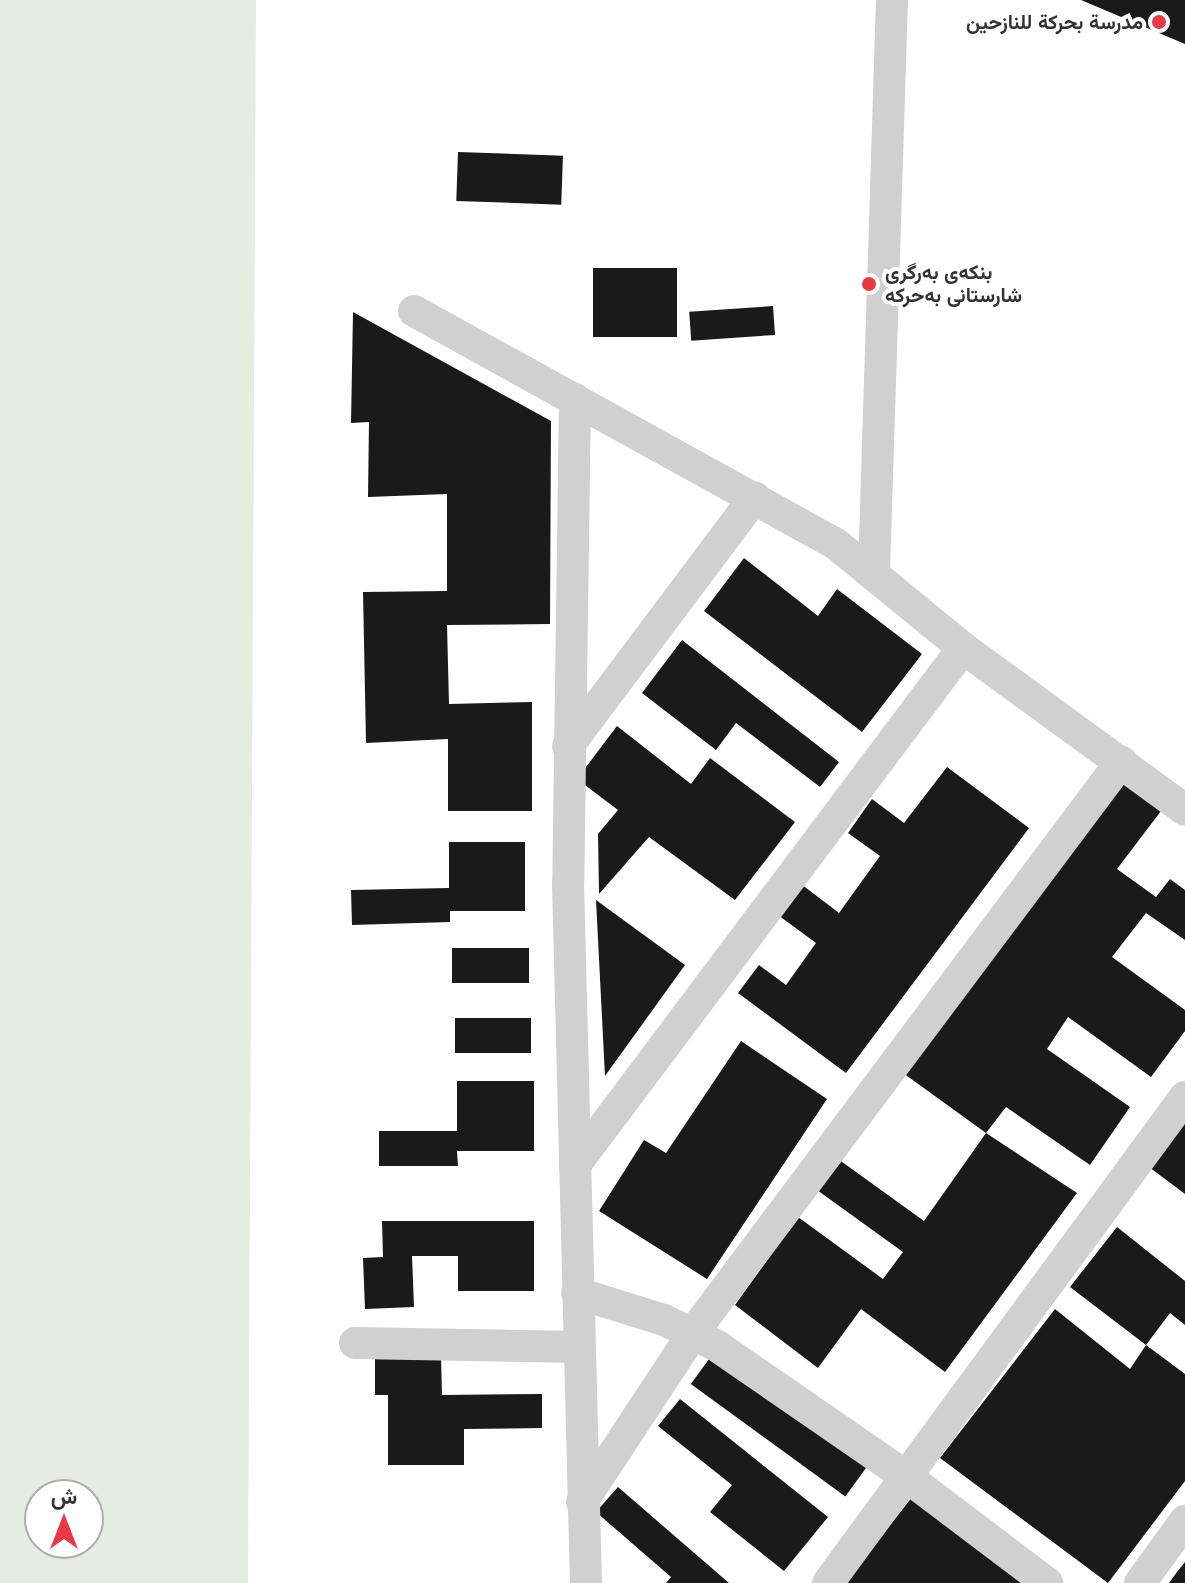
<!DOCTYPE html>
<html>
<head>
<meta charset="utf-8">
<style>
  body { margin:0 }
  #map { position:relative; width:1185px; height:1583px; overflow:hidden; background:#fff; font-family:Arial,Vazirmatn,sans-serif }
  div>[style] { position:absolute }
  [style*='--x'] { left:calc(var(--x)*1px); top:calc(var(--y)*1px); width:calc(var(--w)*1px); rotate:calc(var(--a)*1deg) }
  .green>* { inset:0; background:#e6ecdf }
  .building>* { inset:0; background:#1a1a1a; transform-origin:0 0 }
  .minor>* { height:32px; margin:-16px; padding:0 16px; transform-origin:16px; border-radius:16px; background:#d0d0d0 }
  .dots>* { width:22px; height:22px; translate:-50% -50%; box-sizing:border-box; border:4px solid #fff; border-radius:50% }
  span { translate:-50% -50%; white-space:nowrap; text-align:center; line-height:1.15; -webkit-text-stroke:8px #fff; paint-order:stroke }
  .poi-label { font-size:20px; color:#333; font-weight:700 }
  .right { translate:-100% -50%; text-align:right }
  .left { translate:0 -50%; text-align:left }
  .north { position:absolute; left:24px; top:1479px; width:80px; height:80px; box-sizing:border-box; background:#fff; border:2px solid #adadad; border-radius:50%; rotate:0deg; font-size:22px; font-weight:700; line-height:32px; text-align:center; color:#333 }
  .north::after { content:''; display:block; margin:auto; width:28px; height:36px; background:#e63946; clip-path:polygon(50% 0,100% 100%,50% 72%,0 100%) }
</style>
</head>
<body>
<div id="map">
  <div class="green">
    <i style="clip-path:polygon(evenodd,0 0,256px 0,248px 1583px,0 1583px,0 0,40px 1495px,88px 1495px,88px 1543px,40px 1543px,40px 1495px)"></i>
  </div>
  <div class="building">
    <i style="clip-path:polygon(1081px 0,1185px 0,1185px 44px)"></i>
    <i style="left:458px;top:152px;width:105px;height:49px;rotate:2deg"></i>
    <i style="left:593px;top:268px;width:84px;height:69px"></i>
    <i style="left:773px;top:306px;width:29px;height:84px;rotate:86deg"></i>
    <i style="clip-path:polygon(353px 312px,551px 421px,550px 624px,447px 625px,449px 704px,532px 702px,532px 811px,448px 811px,448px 739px,366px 743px,363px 592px,447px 591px,447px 494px,368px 497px,369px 422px,351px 423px)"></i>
    <i style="clip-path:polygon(744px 558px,818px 616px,837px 589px,922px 654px,862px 732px,704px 611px)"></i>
    <i style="clip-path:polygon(682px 640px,839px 762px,820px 787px,736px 723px,716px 750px,642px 693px)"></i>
    <i style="clip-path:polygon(617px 726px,691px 784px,710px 758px,795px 822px,735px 900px,649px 837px,599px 894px,598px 834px,618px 810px,577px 779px)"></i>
    <i style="clip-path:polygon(947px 767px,1029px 828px,846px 1073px,738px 993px,759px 965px,786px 985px,816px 943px,778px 915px,801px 884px,839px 913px,880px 856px,848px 833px,872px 799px,904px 823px)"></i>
    <i style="clip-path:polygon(1124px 783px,1161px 811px,1117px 869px,1156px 897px,1170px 879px,1185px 890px,1185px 940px,1146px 913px,1112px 957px,1185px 1010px,1185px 1031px,1151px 1077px,1068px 1017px,1047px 1049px,1130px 1107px,1090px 1165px,1006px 1107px,986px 1133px,903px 1073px)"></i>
    <i style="clip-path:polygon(449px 842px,525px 842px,525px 911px,450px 911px,450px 922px,352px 925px,351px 890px,449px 888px)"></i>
    <i style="clip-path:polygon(596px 900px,685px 965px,605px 1076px)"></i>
    <i style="left:452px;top:948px;width:77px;height:35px"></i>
    <i style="left:531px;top:1018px;width:35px;height:76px;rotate:90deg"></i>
    <i style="clip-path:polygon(741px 1041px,827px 1099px,707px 1279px,599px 1211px,644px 1140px,666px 1153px)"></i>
    <i style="clip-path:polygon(457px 1081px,534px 1081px,534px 1151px,457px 1151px,458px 1166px,379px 1166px,379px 1131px,457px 1131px)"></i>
    <i style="clip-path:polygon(1185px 1120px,1185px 1194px,1149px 1167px)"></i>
    <i style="clip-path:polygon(986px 1133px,1077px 1193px,945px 1372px,861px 1309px,818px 1368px,735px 1305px,798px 1217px,883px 1279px,903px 1252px,817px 1190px,838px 1159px,924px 1221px)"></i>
    <i style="clip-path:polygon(382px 1221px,534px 1221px,534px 1291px,458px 1291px,458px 1256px,412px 1256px,414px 1307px,365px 1309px,363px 1258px,383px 1257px)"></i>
    <i style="clip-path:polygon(1117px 1227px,1185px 1281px,1185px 1325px,1170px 1313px,1146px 1345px,1185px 1374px,1185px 1481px,1108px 1583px,940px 1458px,1055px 1309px,1130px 1369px,1146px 1345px,1070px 1287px)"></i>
    <i style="left:712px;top:1355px;width:191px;height:36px;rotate:36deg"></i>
    <i style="clip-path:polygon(441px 1356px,442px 1395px,542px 1394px,542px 1428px,464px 1429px,464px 1465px,388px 1465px,388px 1395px,375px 1395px,375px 1357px)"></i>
    <i style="clip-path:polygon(680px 1399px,828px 1517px,784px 1571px,710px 1512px,732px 1485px,658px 1426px)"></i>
    <i style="clip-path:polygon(618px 1487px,729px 1583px,666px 1583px,671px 1577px,596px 1512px)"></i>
    <i style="clip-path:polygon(916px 1492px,1032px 1583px,845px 1583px)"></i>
    <i style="clip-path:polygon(1185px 1562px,1185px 1583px,1169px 1583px,1177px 1572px)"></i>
  </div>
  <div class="minor">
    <i style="--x:414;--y:311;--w:482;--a:28.9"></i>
    <i style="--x:836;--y:544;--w:164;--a:39.3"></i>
    <i style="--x:963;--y:648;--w:275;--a:36.1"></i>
    <i style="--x:575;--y:399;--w:484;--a:90.8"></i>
    <i style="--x:568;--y:883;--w:700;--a:88.53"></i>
    <i style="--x:874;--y:572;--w:572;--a:-88.2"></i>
    <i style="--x:568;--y:746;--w:311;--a:-53.1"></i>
    <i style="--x:575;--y:1165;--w:646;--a:-53.11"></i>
    <i style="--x:577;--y:1293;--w:91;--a:17.2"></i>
    <i style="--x:664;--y:1320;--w:59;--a:26.1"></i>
    <i style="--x:717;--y:1346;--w:231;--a:34.6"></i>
    <i style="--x:907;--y:1477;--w:176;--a:37.1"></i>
    <i style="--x:355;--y:1343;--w:224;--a:1"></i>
    <i style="--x:582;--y:1502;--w:202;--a:-56.7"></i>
    <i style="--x:693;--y:1333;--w:714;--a:-53.15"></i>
    <i style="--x:828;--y:1583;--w:603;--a:-53.7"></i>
    <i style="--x:1140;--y:1583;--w:77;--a:-54"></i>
  </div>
  <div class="dots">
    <i style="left:1159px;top:22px;background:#e63946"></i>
    <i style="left:869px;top:284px;background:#e63946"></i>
  </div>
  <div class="poi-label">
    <span class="right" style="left:1143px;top:22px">مدرسة بحركة للنازحين</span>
    <span class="left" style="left:885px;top:284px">بنکەی بەرگری<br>شارستانی بەحرکە</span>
  </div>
  <div class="north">ش</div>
</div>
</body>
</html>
